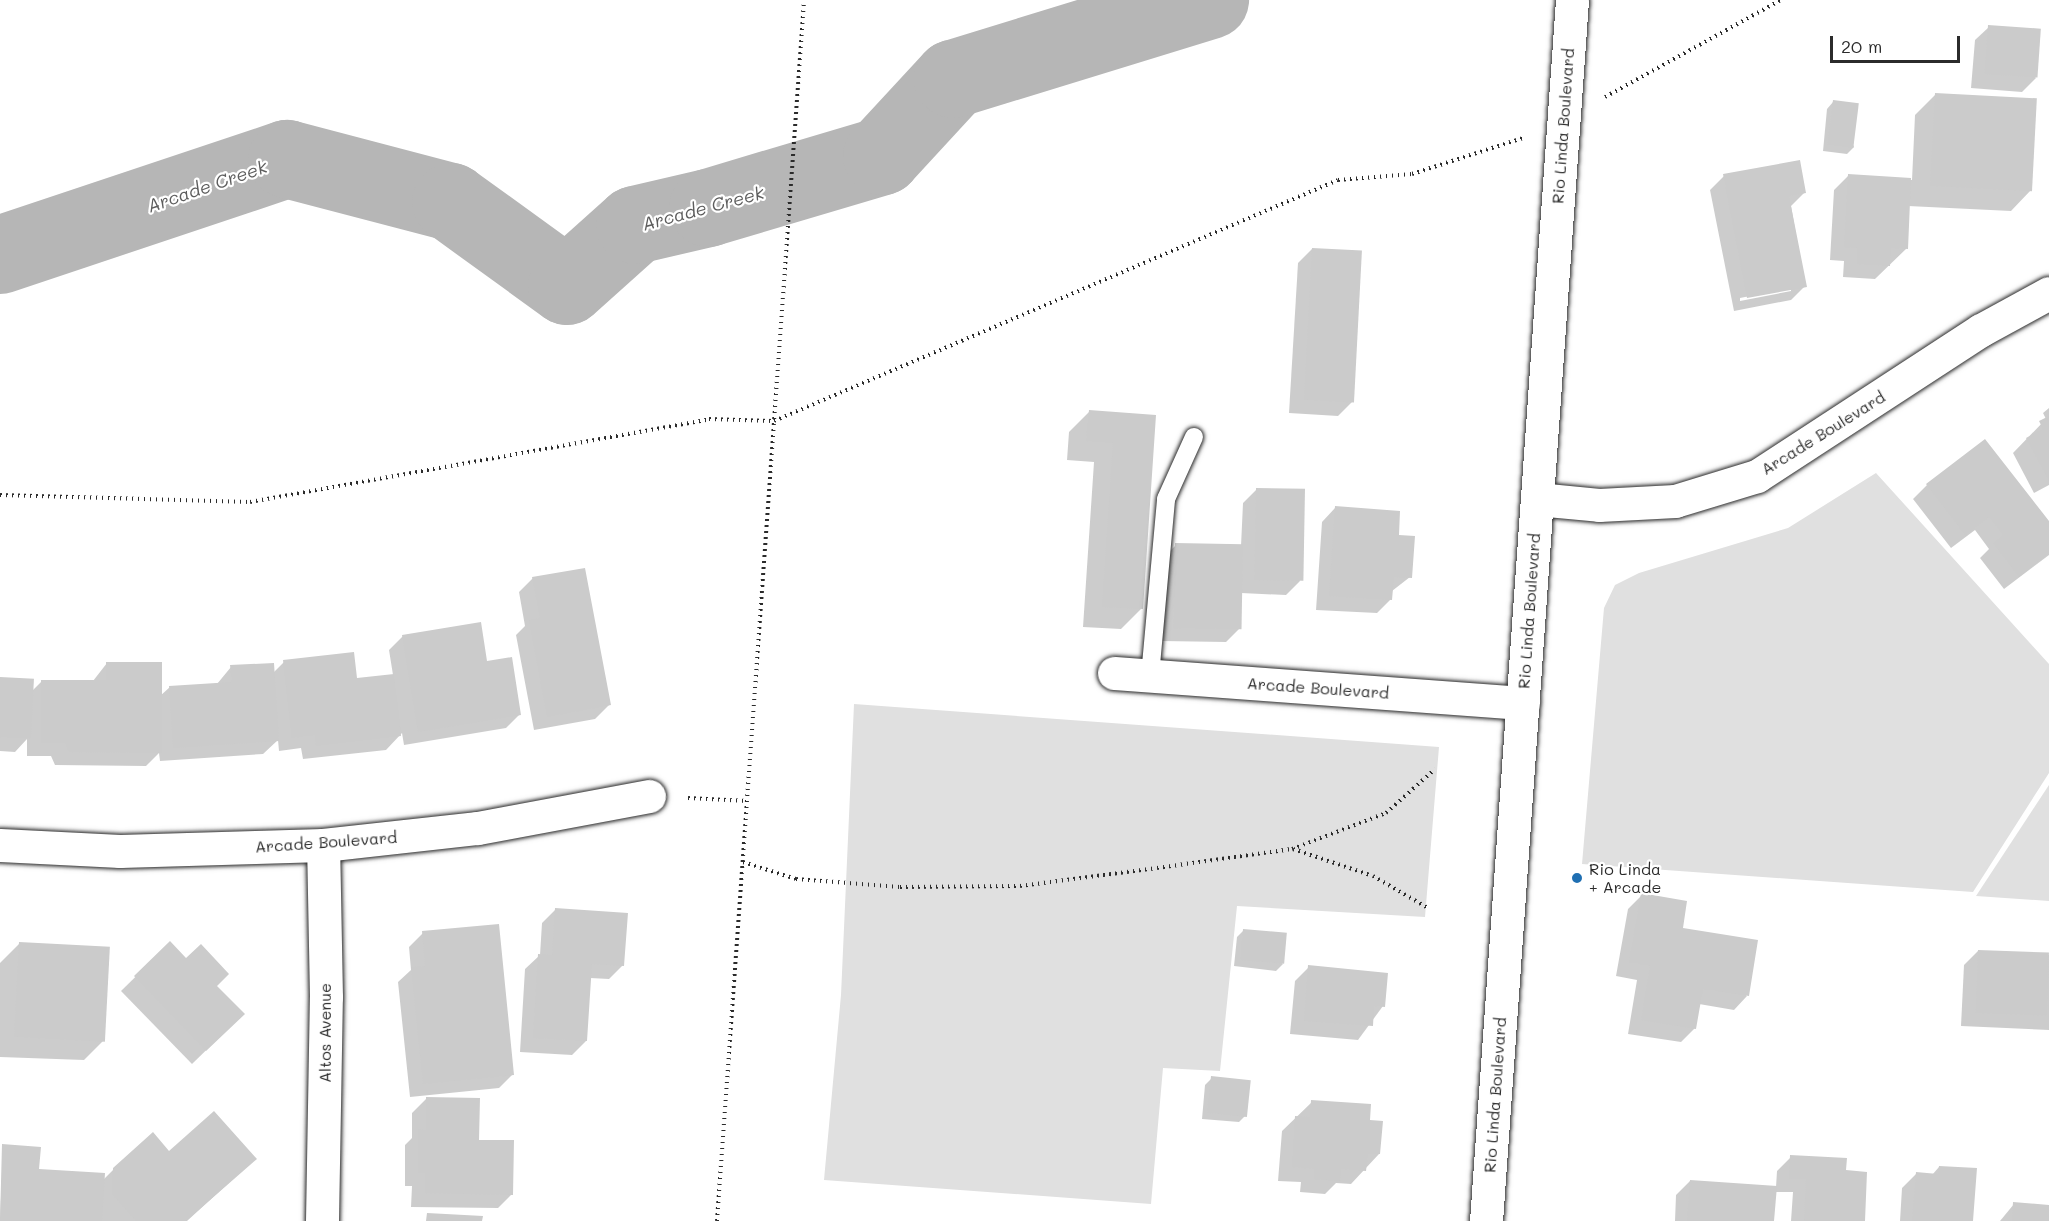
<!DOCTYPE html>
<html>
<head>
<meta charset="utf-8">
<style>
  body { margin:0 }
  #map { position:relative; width:2049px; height:1221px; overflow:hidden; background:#fff; font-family:Mali,sans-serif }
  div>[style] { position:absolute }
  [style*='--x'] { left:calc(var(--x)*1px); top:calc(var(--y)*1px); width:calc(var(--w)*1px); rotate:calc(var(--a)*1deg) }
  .green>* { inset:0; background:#e0e0e0 }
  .shadow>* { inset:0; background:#0003 }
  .river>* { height:78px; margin:-39px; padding:0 39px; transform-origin:39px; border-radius:39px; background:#b6b6b6 }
  .building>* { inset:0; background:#cbcbcb; transform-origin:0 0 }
  .path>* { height:4px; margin-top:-2px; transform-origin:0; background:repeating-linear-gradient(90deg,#2b2b2b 0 1.5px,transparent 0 6px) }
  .roads { filter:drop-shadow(0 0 2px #2b2b2b) drop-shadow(0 0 2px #2b2b2b) }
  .lane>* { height:18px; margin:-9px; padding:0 9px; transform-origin:9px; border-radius:9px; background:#fff }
  .street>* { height:33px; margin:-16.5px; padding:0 16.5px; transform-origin:16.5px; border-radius:16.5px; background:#fff }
  .secondary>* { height:33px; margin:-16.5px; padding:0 16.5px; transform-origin:16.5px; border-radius:16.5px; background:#fff }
  .dots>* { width:16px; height:16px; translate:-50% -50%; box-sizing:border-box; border:3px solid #fff; border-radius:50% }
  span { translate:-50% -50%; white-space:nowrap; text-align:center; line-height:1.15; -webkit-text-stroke:4.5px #fff; paint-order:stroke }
  .street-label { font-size:16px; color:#2b2b2b }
  .poi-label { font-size:16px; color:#2b2b2b }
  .left { translate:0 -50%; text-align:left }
  .water-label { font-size:18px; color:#5c5c5c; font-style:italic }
  .scale { position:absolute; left:1830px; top:36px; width:130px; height:27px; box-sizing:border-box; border:3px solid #2b2b2b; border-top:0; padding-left:8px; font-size:18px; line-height:21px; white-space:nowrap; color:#2b2b2b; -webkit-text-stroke:4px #fff; paint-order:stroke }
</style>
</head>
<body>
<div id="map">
  <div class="green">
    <i style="clip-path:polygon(1876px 473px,2049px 664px,2049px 773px,1973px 892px,1582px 864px,1604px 608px,1615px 585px,1639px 573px,1788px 528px)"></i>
    <i style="clip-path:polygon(854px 704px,1439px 747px,1425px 917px,1237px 906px,1220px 1071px,1163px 1068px,1151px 1204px,824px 1180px,841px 995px)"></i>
    <i style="clip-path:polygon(2049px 785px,2049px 901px,1976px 896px)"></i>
  </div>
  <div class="shadow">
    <i style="clip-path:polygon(1989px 27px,2036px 78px,2022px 92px,1971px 88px,1975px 40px)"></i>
    <i style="clip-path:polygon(1935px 95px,2031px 190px,2011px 211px,1908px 206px,1906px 249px,1875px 279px,1843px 277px,1844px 261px,1830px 260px,1834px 190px,1848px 176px,1912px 180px,1915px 115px)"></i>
    <i style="clip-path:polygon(1833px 102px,1854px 147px,1847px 154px,1823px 151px,1827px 109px)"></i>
    <i style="clip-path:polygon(evenodd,1724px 176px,1805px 192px,1791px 206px,1805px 286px,1791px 300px,1734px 311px,1710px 190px,1724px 176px,1791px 288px,1791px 291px,1740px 301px,1740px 298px,1791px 288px)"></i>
    <i style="clip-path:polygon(1312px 249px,1352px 402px,1338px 416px,1289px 413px,1298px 263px)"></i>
    <i style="clip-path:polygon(2049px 408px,2049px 485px,2034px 493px,2013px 453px,2046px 419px,2043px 413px)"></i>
    <i style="clip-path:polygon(1089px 412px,1154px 416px,1141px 609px,1121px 629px,1083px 627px,1094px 462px,1067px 460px,1069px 432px)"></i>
    <i style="clip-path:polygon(1927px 485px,2049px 523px,2049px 555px,2004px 589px,1980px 558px,1989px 549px,1975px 530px,1951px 548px,1913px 499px)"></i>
    <i style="clip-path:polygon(1257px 489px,1300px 581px,1286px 595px,1241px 593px,1240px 628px,1226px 642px,1161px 641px,1162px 559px,1176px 545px,1241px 546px,1243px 503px)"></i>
    <i style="clip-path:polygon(1335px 508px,1397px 536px,1410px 577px,1392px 591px,1391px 599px,1377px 613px,1316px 610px,1322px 522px)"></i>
    <i style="clip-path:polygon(533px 578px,609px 705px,595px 719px,534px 730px,516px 635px,525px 626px,519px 592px)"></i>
    <i style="clip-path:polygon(403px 636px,486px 662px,520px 714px,506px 728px,404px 745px,402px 733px,386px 750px,303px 759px,301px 748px,279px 751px,278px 740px,263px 754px,160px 761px,159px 753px,146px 766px,55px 765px,51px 756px,27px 756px,27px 739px,15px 752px,0 751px,0 679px,32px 691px,42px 681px,93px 681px,107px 663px,160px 696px,170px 687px,217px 684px,231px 667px,273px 673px,284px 662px,355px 680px,393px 675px,389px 650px)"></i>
    <i style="clip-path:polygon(1642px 895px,1747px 996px,1734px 1010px,1699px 1004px,1695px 1028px,1681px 1042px,1628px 1034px,1637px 980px,1616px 976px,1628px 909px)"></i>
    <i style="clip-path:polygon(556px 909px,623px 965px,609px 979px,590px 978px,586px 1041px,572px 1055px,520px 1052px,525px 969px,540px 955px,542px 923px)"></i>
    <i style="clip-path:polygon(1244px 930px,1283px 964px,1276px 971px,1234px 966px,1237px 937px)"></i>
    <i style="clip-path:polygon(423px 933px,513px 1074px,499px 1088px,410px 1097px,398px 982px,411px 970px,409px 947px)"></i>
    <i style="clip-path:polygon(170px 943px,229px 1028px,192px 1064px,121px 991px)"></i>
    <i style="clip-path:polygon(19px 944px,104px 1040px,84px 1060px,0 1057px,0 963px)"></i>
    <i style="clip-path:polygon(1978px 951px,2049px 955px,2049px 1030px,1961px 1026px,1964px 965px)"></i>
    <i style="clip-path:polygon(1309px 967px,1383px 1006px,1358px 1040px,1290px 1034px,1295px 981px)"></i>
    <i style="clip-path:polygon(1212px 1078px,1246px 1115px,1239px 1122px,1202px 1119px,1205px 1085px)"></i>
    <i style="clip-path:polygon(426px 1099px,478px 1141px,512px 1194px,498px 1208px,411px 1207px,412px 1186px,405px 1186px,405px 1145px,412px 1138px,412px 1113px)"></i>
    <i style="clip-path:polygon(1312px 1102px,1368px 1122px,1379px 1154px,1351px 1184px,1336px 1183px,1325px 1194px,1300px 1192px,1301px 1182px,1278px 1181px,1282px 1131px)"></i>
    <i style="clip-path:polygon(3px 1146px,38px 1171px,103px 1180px,114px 1169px,169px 1153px,255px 1159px,187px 1221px,0 1221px)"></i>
    <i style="clip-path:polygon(1791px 1157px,1844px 1172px,1863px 1221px,1791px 1221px,1793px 1192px,1775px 1192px,1773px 1221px,1675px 1221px,1676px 1195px,1690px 1181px,1776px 1187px,1777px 1171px)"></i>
    <i style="clip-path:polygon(1939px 1167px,1972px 1221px,1900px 1221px,1902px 1188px,1916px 1174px,1932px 1175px)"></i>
    <i style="clip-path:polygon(2014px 1204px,2049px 1206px,2049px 1221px,2000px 1221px)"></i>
  </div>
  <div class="river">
    <i style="--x:0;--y:255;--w:303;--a:-18.5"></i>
    <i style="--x:287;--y:159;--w:170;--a:14.7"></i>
    <i style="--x:451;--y:202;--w:143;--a:35.9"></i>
    <i style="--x:567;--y:286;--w:91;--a:-41.9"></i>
    <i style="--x:635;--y:225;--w:75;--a:-13.1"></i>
    <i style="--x:708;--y:208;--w:182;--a:-16.6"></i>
    <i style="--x:882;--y:156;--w:105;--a:-47.3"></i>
    <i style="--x:953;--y:79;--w:269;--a:-17.1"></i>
  </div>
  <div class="building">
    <i style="left:1988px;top:25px;width:53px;height:49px;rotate:4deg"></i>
    <i style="left:1935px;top:93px;width:102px;height:93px;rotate:3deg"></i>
    <i style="left:1833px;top:100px;width:26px;height:45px;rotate:7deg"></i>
    <i style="clip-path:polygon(1800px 160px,1806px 193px,1789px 196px,1807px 287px,1747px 298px,1723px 174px)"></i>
    <i style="clip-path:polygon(1848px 174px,1911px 178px,1908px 249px,1891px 248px,1890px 266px,1857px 264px,1857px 248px,1844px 247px)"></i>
    <i style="left:1312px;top:248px;width:50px;height:152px;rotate:3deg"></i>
    <i style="clip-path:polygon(1089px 410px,1156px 415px,1143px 609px,1102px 607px,1113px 443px,1086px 441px)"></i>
    <i style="clip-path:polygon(2049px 416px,2049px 481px,2026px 438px,2043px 429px,2039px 421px)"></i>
    <i style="clip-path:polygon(1985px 439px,2049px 521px,2049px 553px,2019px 577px,1993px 543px,2003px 535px,1989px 517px,1965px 535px,1926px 484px)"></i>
    <i style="left:1256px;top:488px;width:49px;height:92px;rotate:1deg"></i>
    <i style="clip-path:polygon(1335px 506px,1400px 511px,1399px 535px,1415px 536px,1412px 578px,1394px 577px,1392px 600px,1329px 596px)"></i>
    <i style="left:1175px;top:543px;width:68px;height:85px;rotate:1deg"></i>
    <i style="clip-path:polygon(585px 568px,611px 705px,547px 717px,529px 620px,540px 618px,532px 577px)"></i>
    <i style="clip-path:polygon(481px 622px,487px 661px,512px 657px,521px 715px,418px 732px,402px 635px)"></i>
    <i style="clip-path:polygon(354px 652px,357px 678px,394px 674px,401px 736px,316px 746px,315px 735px,292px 738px,283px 660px)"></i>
    <i style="clip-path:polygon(106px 662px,162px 662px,162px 753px,69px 752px,65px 743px,41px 743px,41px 680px,106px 680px)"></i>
    <i style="clip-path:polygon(274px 663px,279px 741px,173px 748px,169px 686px,232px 682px,230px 665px)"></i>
    <i style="left:0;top:677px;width:34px;height:60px;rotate:3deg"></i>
    <i style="clip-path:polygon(1641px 893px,1687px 901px,1683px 928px,1758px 940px,1749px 996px,1703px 989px,1696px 1029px,1641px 1020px,1650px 966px,1629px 962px)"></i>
    <i style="clip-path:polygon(555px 908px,628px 913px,624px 966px,592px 964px,587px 1041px,533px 1038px,538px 954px,552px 955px)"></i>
    <i style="clip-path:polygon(499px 924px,514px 1075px,423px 1084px,411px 967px,425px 966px,422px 931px)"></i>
    <i style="left:1243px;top:929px;width:44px;height:31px;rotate:5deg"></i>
    <i style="clip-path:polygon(170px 941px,186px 958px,201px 944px,229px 974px,217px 986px,245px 1014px,206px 1051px,134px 976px)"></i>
    <i style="left:19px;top:942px;width:91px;height:95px;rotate:3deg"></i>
    <i style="left:1978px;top:950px;width:71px;height:63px;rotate:2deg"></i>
    <i style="clip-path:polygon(1308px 965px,1388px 973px,1385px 1007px,1374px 1006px,1373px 1026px,1304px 1021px)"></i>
    <i style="left:1211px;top:1076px;width:40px;height:37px;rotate:6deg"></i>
    <i style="clip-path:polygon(426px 1097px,480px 1098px,479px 1140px,514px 1140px,513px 1195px,425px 1193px,425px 1173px,418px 1173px,418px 1129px,426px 1130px)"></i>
    <i style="clip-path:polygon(1311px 1100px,1371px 1104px,1370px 1120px,1383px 1121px,1380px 1154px,1368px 1154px,1366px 1171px,1341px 1169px,1340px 1181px,1314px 1179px,1314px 1169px,1292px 1167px,1295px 1116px,1310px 1117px)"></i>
    <i style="clip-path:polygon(214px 1111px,257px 1159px,186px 1221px,136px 1221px,112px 1194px,113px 1168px,153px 1132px,169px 1151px)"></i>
    <i style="clip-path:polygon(2px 1144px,41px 1147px,39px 1169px,105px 1173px,102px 1221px,0 1221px)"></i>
    <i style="clip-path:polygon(1790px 1155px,1847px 1158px,1846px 1170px,1867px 1172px,1865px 1221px,1804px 1221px,1806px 1179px,1789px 1179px)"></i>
    <i style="clip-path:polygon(1939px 1166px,1977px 1168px,1973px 1221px,1912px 1221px,1916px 1172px,1938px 1174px)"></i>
    <i style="clip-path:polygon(1690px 1180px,1777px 1186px,1774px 1221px,1687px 1221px)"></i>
    <i style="clip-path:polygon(2013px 1202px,2049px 1205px,2049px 1221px,2012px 1221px)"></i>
    <i style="clip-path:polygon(427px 1213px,483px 1216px,482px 1221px,426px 1221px)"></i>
  </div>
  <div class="path">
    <i style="--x:1605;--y:97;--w:201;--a:-28.9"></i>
    <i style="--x:0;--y:495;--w:250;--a:1.6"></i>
    <i style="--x:250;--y:502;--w:466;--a:-10.2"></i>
    <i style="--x:709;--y:419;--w:65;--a:1.8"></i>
    <i style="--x:774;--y:421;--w:613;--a:-23.14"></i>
    <i style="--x:1338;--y:180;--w:74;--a:-4.6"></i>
    <i style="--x:1412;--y:174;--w:117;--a:-18"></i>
    <i style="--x:688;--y:798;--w:59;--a:2.9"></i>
    <i style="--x:1293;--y:849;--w:84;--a:18.6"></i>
    <i style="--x:1373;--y:876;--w:64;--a:30.2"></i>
    <i style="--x:743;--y:862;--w:56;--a:17.8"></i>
    <i style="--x:796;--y:879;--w:104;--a:4.4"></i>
    <i style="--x:900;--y:887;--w:120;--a:-0.5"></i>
    <i style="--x:1020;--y:886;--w:138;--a:-7.5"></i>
    <i style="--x:1157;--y:868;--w:136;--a:-8"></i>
    <i style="--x:1292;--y:849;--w:101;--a:-21"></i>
    <i style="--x:1386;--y:813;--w:66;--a:-41.9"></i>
    <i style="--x:717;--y:1221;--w:1224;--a:-85.92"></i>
  </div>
  <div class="roads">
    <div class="lane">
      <i style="--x:1150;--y:676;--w:178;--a:-84.8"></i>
      <i style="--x:1166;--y:499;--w:68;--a:-65.7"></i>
    </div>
    <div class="street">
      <i style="--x:1114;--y:673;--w:410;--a:4.2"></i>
      <i style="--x:0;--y:845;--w:120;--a:2.9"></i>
      <i style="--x:120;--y:851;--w:203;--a:-1.7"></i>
      <i style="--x:323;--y:845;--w:156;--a:-6.3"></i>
      <i style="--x:478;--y:828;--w:174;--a:-10.6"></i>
      <i style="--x:322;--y:1221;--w:224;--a:-89"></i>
      <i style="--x:326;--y:997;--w:152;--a:-91.1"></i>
    </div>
    <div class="secondary">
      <i style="--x:1537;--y:499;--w:62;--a:5.5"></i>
      <i style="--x:1599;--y:505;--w:76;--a:-3"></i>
      <i style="--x:1675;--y:501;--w:86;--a:-17"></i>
      <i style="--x:1757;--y:476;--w:267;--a:-33.1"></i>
      <i style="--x:1981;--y:330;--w:77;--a:-28.6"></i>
      <i style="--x:1486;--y:1221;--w:1224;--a:-85.97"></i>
    </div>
  </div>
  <div class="dots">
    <i style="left:1577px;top:878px;background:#1f6fb2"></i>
  </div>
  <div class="street-label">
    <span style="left:1563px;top:126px;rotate:-86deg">Rio Linda Boulevard</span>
    <span style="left:1823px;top:433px;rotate:-32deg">Arcade Boulevard</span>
    <span style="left:1529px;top:611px;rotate:-86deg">Rio Linda Boulevard</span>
    <span style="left:1318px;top:688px;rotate:4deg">Arcade Boulevard</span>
    <span style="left:326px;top:842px;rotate:-4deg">Arcade Boulevard</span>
    <span style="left:325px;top:1033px;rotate:-90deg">Altos Avenue</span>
    <span style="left:1495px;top:1095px;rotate:-86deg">Rio Linda Boulevard</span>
  </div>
  <div class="poi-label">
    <span class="left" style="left:1589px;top:878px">Rio Linda<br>+ Arcade</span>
  </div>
  <div class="water-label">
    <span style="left:207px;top:186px;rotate:-19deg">Arcade Creek</span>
    <span style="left:703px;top:208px;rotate:-15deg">Arcade Creek</span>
  </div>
  <div class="scale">20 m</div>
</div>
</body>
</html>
